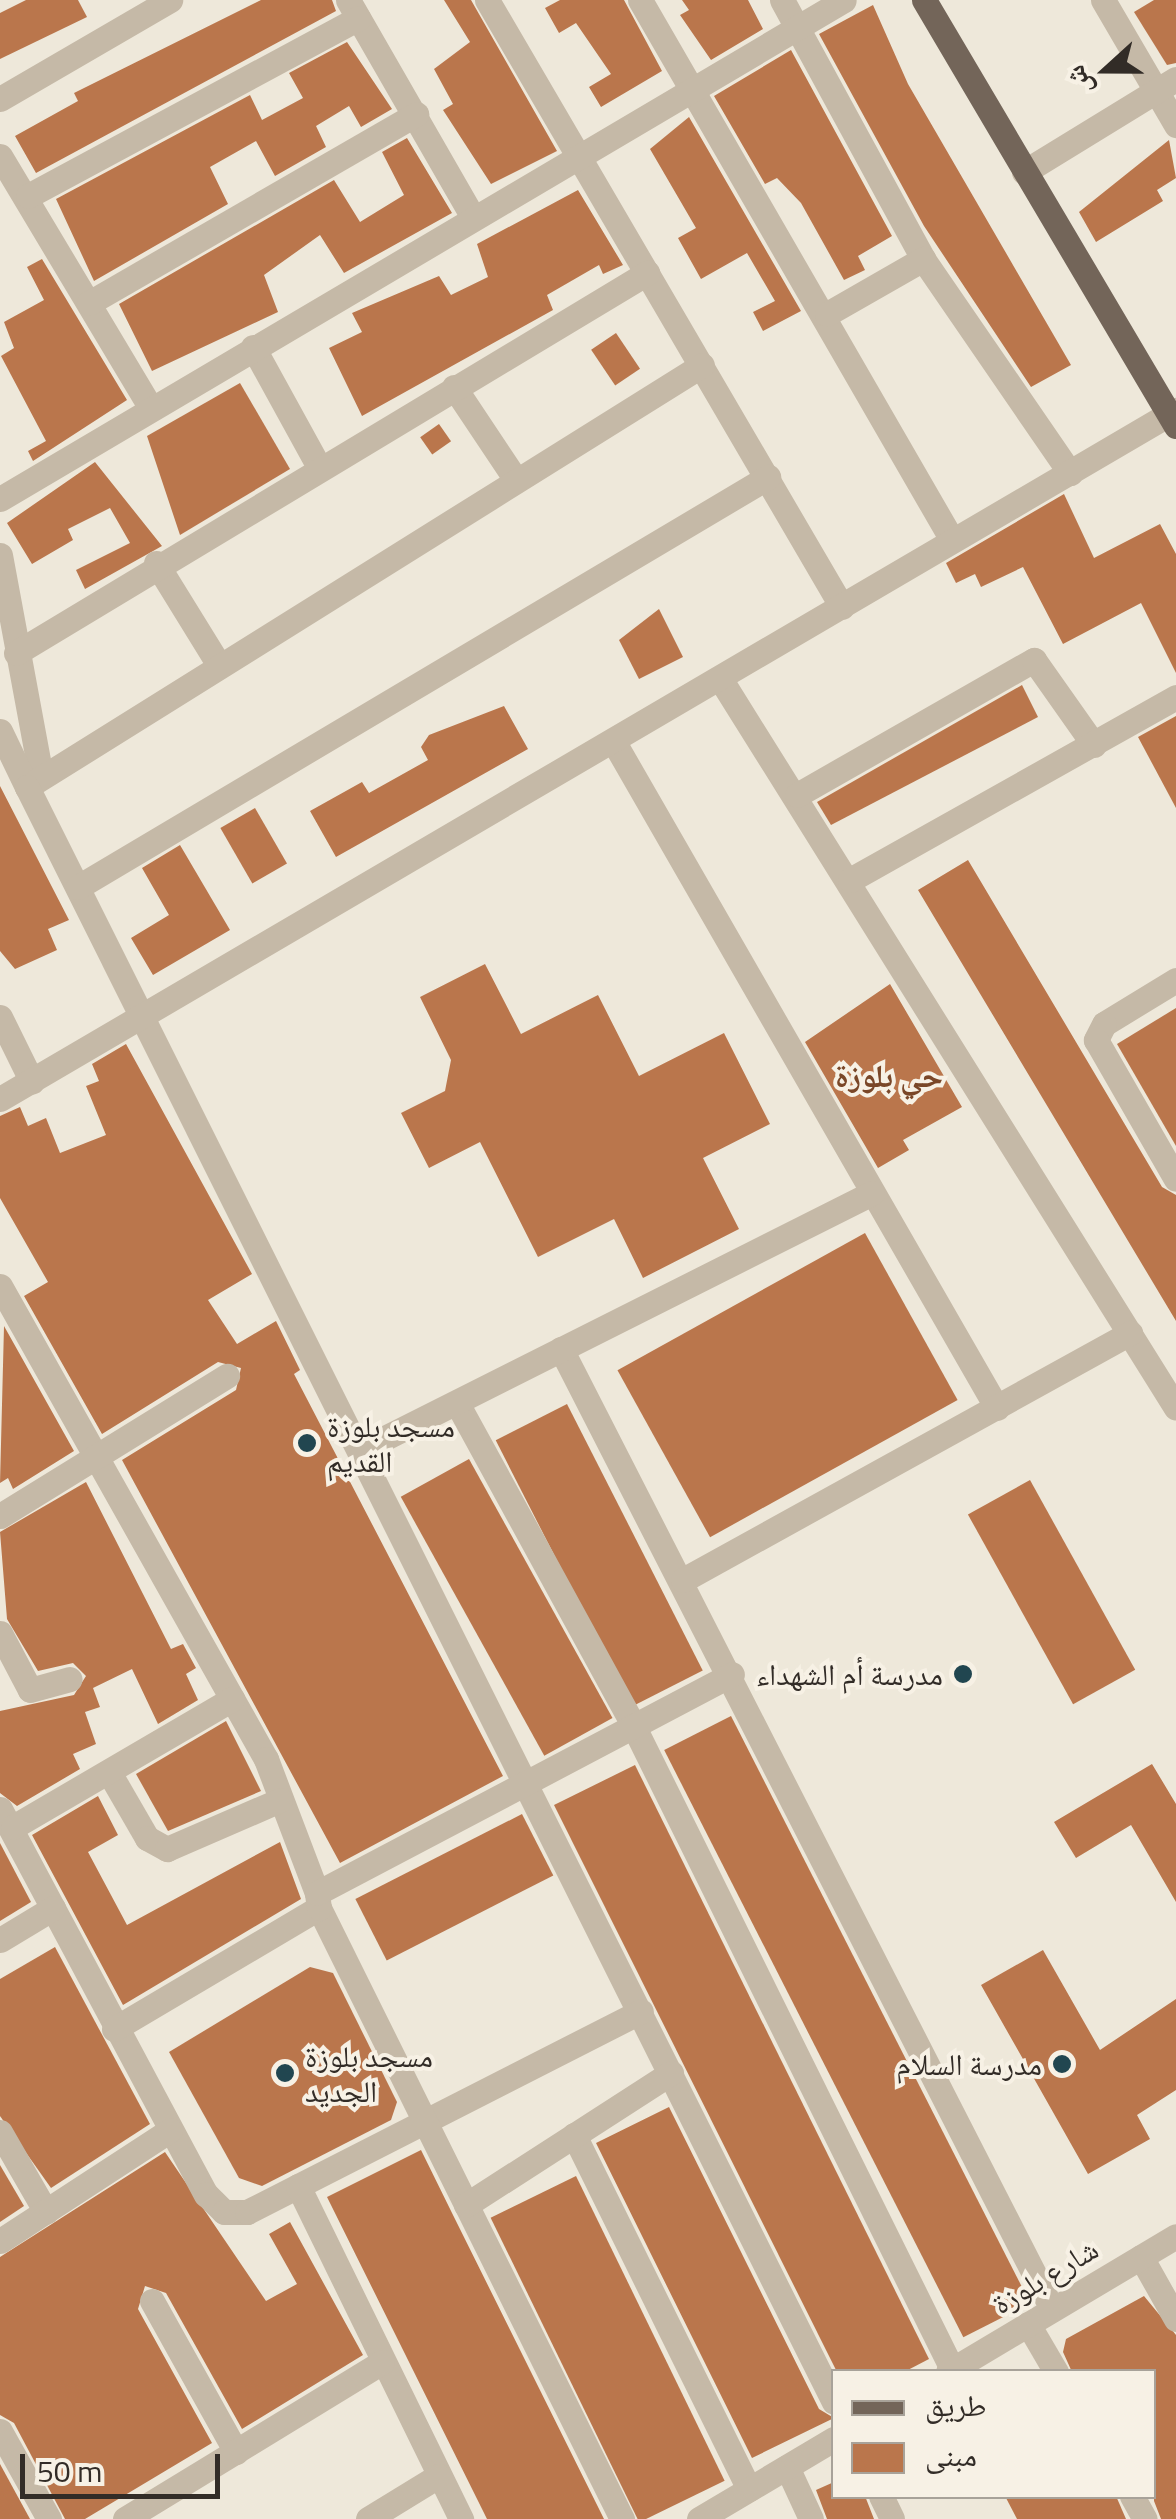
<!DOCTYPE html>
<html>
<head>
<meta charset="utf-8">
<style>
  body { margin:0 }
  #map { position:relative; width:1176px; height:2519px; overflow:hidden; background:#eee8da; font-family:"Titillium Web","Noto Naskh Arabic",sans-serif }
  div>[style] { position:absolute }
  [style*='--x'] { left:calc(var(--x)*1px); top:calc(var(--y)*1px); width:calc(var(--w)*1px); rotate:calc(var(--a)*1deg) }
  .building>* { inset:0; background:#ba764c; transform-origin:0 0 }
  .minor>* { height:25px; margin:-12.5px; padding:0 12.5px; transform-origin:12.5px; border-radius:12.5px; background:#c5b9a7 }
  .major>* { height:25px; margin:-12.5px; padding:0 12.5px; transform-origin:12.5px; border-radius:12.5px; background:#736559 }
  .dots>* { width:28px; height:28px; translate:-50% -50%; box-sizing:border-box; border:5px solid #f7f1e5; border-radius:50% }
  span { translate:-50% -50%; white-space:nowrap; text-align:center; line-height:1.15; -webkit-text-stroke:8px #f7f1e5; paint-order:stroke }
  .poi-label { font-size:30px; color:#322c27 }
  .left { translate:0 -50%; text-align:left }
  .right { translate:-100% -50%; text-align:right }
  .street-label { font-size:30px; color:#322c27 }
  .neighbourhood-label { font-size:32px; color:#7a4728; font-weight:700 }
  .legend { position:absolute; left:831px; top:2369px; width:325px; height:130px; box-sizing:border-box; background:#f7f1e5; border:2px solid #a8a299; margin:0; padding:12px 18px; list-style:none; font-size:30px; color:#322c27 }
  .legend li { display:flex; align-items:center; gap:20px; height:50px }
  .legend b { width:50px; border:2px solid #a8a299 }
  .north { position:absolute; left:1056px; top:20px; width:100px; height:100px; -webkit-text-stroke:8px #f7f1e5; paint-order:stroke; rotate:249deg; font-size:28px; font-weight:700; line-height:40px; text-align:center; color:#322c27 }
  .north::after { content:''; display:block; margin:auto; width:35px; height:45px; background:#322c27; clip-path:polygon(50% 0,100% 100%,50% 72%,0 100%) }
  .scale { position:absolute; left:20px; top:2454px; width:200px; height:45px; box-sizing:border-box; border:5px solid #322c27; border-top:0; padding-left:12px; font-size:30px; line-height:35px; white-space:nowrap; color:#322c27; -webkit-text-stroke:8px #f7f1e5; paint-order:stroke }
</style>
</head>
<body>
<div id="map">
  <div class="building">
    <i style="clip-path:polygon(26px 0,78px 0,87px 17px,0 59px,0 13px)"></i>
    <i style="clip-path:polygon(261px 0,332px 0,336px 11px,36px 173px,15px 136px,78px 101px,74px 93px)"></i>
    <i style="clip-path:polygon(444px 0,471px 0,557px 151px,491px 184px,443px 110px,453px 104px,434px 69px,470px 42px)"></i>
    <i style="clip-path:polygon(560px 0,624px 0,662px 71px,601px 107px,589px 87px,611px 74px,576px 23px,559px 33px,545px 8px)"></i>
    <i style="clip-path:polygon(682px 0,748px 0,763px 29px,711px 60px,680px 15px,689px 10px)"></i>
    <i style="clip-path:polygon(1154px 0,1176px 0,1176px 63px,1167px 65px,1134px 12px)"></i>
    <i style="clip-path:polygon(873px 5px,908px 84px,1071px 365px,1031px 387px,924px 226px,819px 34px)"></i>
    <i style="clip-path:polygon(347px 42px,392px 109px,361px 127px,349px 106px,316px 126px,326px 147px,275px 176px,256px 141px,210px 167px,228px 204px,94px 281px,56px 199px,250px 95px,262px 120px,303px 98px,289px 73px)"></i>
    <i style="clip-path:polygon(791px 50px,892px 236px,858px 256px,865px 270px,844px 280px,801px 203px,777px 178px,765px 184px,714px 96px)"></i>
    <i style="clip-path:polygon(689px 117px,801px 311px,763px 331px,753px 312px,775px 301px,747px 253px,701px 279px,678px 238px,696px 228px,650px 149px)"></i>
    <i style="clip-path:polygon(407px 138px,452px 213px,344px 273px,320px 235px,264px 275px,278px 312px,152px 371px,119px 304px,334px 180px,360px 222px,404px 195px,382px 152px)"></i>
    <i style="clip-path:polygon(1169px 140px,1176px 178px,1157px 190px,1163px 201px,1096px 242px,1079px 212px)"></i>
    <i style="clip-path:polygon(578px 190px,623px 265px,603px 274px,599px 265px,547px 295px,553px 310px,362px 416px,329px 348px,362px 332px,352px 313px,439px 276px,451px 295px,488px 277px,477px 244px)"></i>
    <i style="clip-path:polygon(42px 259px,127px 400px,33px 461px,28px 451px,46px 441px,1px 356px,14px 348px,4px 322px,44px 300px,27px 267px)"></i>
    <i style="left:616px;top:333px;width:43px;height:30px;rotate:56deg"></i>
    <i style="clip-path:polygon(240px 383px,290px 469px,180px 535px,147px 436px)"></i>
    <i style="left:439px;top:424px;width:21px;height:23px;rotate:55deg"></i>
    <i style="clip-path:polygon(95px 462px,162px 546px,85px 589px,76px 570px,130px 543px,110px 508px,68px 529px,73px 540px,32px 564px,7px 523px)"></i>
    <i style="clip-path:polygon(1064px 494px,1094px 558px,1160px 524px,1176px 554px,1176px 673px,1141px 603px,1063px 644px,1023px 567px,981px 587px,975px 574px,956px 583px,946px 563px)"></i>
    <i style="clip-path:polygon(659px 609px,683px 657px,639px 679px,619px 640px)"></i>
    <i style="clip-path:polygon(1022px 685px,1038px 717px,831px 825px,817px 802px)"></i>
    <i style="clip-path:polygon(504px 706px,528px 749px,336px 857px,310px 811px,362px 782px,369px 793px,428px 760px,421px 747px,429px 735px)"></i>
    <i style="clip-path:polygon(1176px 716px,1176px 808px,1138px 737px)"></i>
    <i style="clip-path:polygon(0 786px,69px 920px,48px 929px,57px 950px,15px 969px,0 951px)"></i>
    <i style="left:255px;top:808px;width:64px;height:40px;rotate:60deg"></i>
    <i style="clip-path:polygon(180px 845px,230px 930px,153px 975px,131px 938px,169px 915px,142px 868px)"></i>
    <i style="clip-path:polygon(968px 860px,1162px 1187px,1176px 1195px,1176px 1321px,918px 890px)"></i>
    <i style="clip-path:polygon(485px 964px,521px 1034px,598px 995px,639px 1076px,724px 1033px,770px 1124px,703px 1158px,739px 1229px,643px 1278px,614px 1219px,538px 1257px,480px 1142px,429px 1168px,401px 1113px,445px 1091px,451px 1060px,420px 997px)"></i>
    <i style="clip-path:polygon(890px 984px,962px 1107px,903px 1140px,909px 1150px,878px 1168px,805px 1042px)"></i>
    <i style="clip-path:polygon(1176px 1008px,1176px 1146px,1117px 1044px)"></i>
    <i style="clip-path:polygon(126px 1044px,252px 1274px,208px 1300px,237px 1344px,276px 1321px,300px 1370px,294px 1374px,503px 1776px,340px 1863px,122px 1460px,236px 1390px,241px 1368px,218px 1362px,102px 1434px,24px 1296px,48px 1282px,0 1198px,0 1116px,20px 1107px,28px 1126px,46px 1118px,60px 1153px,106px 1135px,86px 1086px,99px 1081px,92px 1064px)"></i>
    <i style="left:865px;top:1233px;width:191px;height:283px;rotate:61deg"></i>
    <i style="clip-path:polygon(4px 1326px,74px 1451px,13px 1489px,8px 1478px,0 1483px)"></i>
    <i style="left:567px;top:1404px;width:299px;height:80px;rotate:63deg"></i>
    <i style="left:469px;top:1459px;width:296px;height:78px;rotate:61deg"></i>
    <i style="left:1030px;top:1480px;width:217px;height:71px;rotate:61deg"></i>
    <i style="clip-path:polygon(86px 1482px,171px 1649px,183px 1644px,196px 1668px,186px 1674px,198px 1700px,158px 1724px,132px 1669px,93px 1688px,100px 1707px,85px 1712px,96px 1744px,73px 1754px,80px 1769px,17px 1806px,0 1793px,0 1711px,74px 1695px,86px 1676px,73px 1663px,38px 1671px,7px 1619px,0 1532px)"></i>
    <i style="left:731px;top:1716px;width:659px;height:75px;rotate:63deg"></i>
    <i style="clip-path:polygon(226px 1721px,261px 1791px,168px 1831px,136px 1774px)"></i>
    <i style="clip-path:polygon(1152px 1764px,1176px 1804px,1176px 1902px,1131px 1825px,1076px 1858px,1054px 1822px)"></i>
    <i style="clip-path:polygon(635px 1765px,929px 2359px,904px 2372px,837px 2372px,554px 1805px)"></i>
    <i style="clip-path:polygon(98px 1796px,118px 1835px,88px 1852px,127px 1925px,280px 1842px,301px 1899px,123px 2005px,32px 1835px)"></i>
    <i style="left:522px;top:1814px;width:69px;height:187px;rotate:63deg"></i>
    <i style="clip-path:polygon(0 1843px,31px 1902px,0 1921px)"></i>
    <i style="clip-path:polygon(55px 1947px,150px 2124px,51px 2188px,0 2116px,0 1979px)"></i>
    <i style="clip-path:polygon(1043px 1950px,1100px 2050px,1176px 1999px,1176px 2090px,1137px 2115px,1150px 2139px,1088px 2174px,981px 1985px)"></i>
    <i style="clip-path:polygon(310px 1967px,333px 1973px,397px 2102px,391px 2120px,262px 2186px,239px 2178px,169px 2052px)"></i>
    <i style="clip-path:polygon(669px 2107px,819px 2409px,834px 2418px,752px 2458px,596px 2143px)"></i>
    <i style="clip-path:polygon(421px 2150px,452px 2213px,604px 2519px,487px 2519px,327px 2197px)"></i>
    <i style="clip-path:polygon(165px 2152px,266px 2301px,297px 2284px,269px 2234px,290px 2222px,363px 2355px,242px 2429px,166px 2293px,145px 2286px,138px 2309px,212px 2443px,85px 2519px,65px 2519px,14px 2423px,0 2415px,0 2257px)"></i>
    <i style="clip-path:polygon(0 2165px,24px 2206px,0 2222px)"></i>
    <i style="left:576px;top:2176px;width:339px;height:95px;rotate:64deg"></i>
    <i style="clip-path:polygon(1144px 2296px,1176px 2335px,1176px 2519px,1161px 2519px,1154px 2501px,1154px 2372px,1072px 2372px,1063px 2352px,1066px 2339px)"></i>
    <i style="clip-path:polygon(0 2464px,30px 2519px,0 2519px)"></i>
    <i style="clip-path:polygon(834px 2482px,834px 2496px,865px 2496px,874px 2519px,827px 2519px,816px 2490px)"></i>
    <i style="clip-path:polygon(1005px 2496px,1116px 2496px,1126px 2519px,1017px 2519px)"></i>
  </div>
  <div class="minor">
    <i style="--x:348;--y:0;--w:249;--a:60.1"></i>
    <i style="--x:487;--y:0;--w:703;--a:59.68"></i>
    <i style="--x:640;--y:0;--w:624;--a:59.98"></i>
    <i style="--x:782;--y:0;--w:295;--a:61.4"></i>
    <i style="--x:923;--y:259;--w:260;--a:55.5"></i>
    <i style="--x:1103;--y:0;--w:145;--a:59.7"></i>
    <i style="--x:0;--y:99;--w:197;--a:-30.2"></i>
    <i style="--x:0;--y:156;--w:292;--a:59.1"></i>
    <i style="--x:1024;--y:172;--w:178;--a:-31.5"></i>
    <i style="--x:28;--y:196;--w:375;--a:-28.3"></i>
    <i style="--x:89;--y:303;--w:378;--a:-30"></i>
    <i style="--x:827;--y:314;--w:111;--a:-29.8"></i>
    <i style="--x:253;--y:347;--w:137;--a:61.2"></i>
    <i style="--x:454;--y:387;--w:112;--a:56.3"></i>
    <i style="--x:0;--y:499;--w:980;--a:-30.59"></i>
    <i style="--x:0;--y:555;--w:226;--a:79.5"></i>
    <i style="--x:156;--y:563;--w:120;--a:58.3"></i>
    <i style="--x:16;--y:653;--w:737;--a:-31.06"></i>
    <i style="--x:721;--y:680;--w:858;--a:57.99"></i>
    <i style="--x:0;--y:731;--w:62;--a:64.3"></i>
    <i style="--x:27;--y:787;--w:796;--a:-32.01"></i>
    <i style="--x:615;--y:744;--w:766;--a:60.09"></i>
    <i style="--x:27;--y:787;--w:1805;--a:63.45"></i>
    <i style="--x:797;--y:795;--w:273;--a:-29.7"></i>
    <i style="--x:1034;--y:660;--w:104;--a:54.8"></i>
    <i style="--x:850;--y:880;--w:374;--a:-29.3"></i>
    <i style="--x:78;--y:887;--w:803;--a:-30.72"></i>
    <i style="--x:1176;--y:980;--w:84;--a:148.6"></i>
    <i style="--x:1104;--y:1024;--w:18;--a:117"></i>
    <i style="--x:1096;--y:1040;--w:160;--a:60.1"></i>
    <i style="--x:0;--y:1017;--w:72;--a:63.8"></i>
    <i style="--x:0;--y:1099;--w:1363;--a:-30.37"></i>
    <i style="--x:0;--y:1286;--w:543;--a:60.65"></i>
    <i style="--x:266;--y:1759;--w:143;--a:69.2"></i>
    <i style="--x:561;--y:1349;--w:1078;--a:62.91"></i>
    <i style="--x:457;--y:1403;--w:367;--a:61.3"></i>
    <i style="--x:633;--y:1725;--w:719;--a:63.65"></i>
    <i style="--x:361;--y:1450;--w:572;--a:-26.7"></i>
    <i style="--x:0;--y:1516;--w:267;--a:-31.7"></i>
    <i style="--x:683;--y:1580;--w:511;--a:-28.92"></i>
    <i style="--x:0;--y:1633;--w:64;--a:62.2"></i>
    <i style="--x:30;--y:1690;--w:41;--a:-15.4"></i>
    <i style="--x:110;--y:1774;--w:74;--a:60"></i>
    <i style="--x:147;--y:1838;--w:23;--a:29"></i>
    <i style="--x:167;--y:1849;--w:123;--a:-23.4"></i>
    <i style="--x:0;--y:1809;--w:437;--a:61.9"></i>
    <i style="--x:206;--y:2194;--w:25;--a:45"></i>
    <i style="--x:224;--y:2212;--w:23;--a:0"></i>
    <i style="--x:247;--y:2212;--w:442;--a:-27"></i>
    <i style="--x:13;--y:1827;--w:254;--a:-30.3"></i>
    <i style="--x:319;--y:1908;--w:682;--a:63.62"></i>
    <i style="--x:0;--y:1940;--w:62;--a:-31.1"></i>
    <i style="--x:114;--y:2029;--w:238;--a:-30.6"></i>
    <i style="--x:319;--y:1908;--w:15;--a:-98"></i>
    <i style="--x:317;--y:1893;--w:469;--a:-27.8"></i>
    <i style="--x:0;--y:2132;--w:92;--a:60.1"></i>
    <i style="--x:574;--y:2135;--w:395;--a:63.7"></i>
    <i style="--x:298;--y:2186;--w:371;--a:63.9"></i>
    <i style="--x:466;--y:2205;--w:244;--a:-32.8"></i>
    <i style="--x:0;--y:2241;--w:203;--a:-33.1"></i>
    <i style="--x:1141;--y:2257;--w:71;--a:60.6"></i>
    <i style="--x:152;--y:2301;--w:173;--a:60.9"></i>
    <i style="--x:1028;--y:2324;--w:56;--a:59.7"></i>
    <i style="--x:948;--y:2372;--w:265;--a:-30.8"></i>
    <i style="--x:0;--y:2431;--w:101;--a:60.9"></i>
    <i style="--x:787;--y:2467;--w:57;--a:65.2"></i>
    <i style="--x:881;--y:2496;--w:25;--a:64"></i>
    <i style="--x:1132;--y:2496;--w:26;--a:61"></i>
    <i style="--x:125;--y:2519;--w:301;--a:-31.4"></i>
    <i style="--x:368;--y:2519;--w:82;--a:-31.6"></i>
    <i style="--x:699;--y:2519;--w:157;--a:-30.7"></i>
  </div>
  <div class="major">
    <i style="--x:924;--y:0;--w:495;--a:59.4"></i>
  </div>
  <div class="dots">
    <i style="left:307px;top:1443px;background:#214650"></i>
    <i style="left:963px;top:1674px;background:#214650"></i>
    <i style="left:1062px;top:2064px;background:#214650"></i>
    <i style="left:285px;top:2073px;background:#214650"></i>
  </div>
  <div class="poi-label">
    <span class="left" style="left:327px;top:1443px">مسجد بلوزة<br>القديم</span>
    <span class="right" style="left:943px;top:1674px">مدرسة أم الشهداء</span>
    <span class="left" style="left:305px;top:2073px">مسجد بلوزة<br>الجديد</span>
    <span class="right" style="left:1042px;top:2064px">مدرسة السلام</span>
  </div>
  <div class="street-label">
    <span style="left:1045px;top:2276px;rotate:-31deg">شارع بلوزة</span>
  </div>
  <div class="neighbourhood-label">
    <span style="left:889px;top:1075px">حي بلوزة</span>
  </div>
  <ul class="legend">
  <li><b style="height:12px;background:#736559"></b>طريق</li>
  <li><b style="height:28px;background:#ba764c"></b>مبنى</li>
  </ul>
  <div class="north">ش</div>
  <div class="scale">50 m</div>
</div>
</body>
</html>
